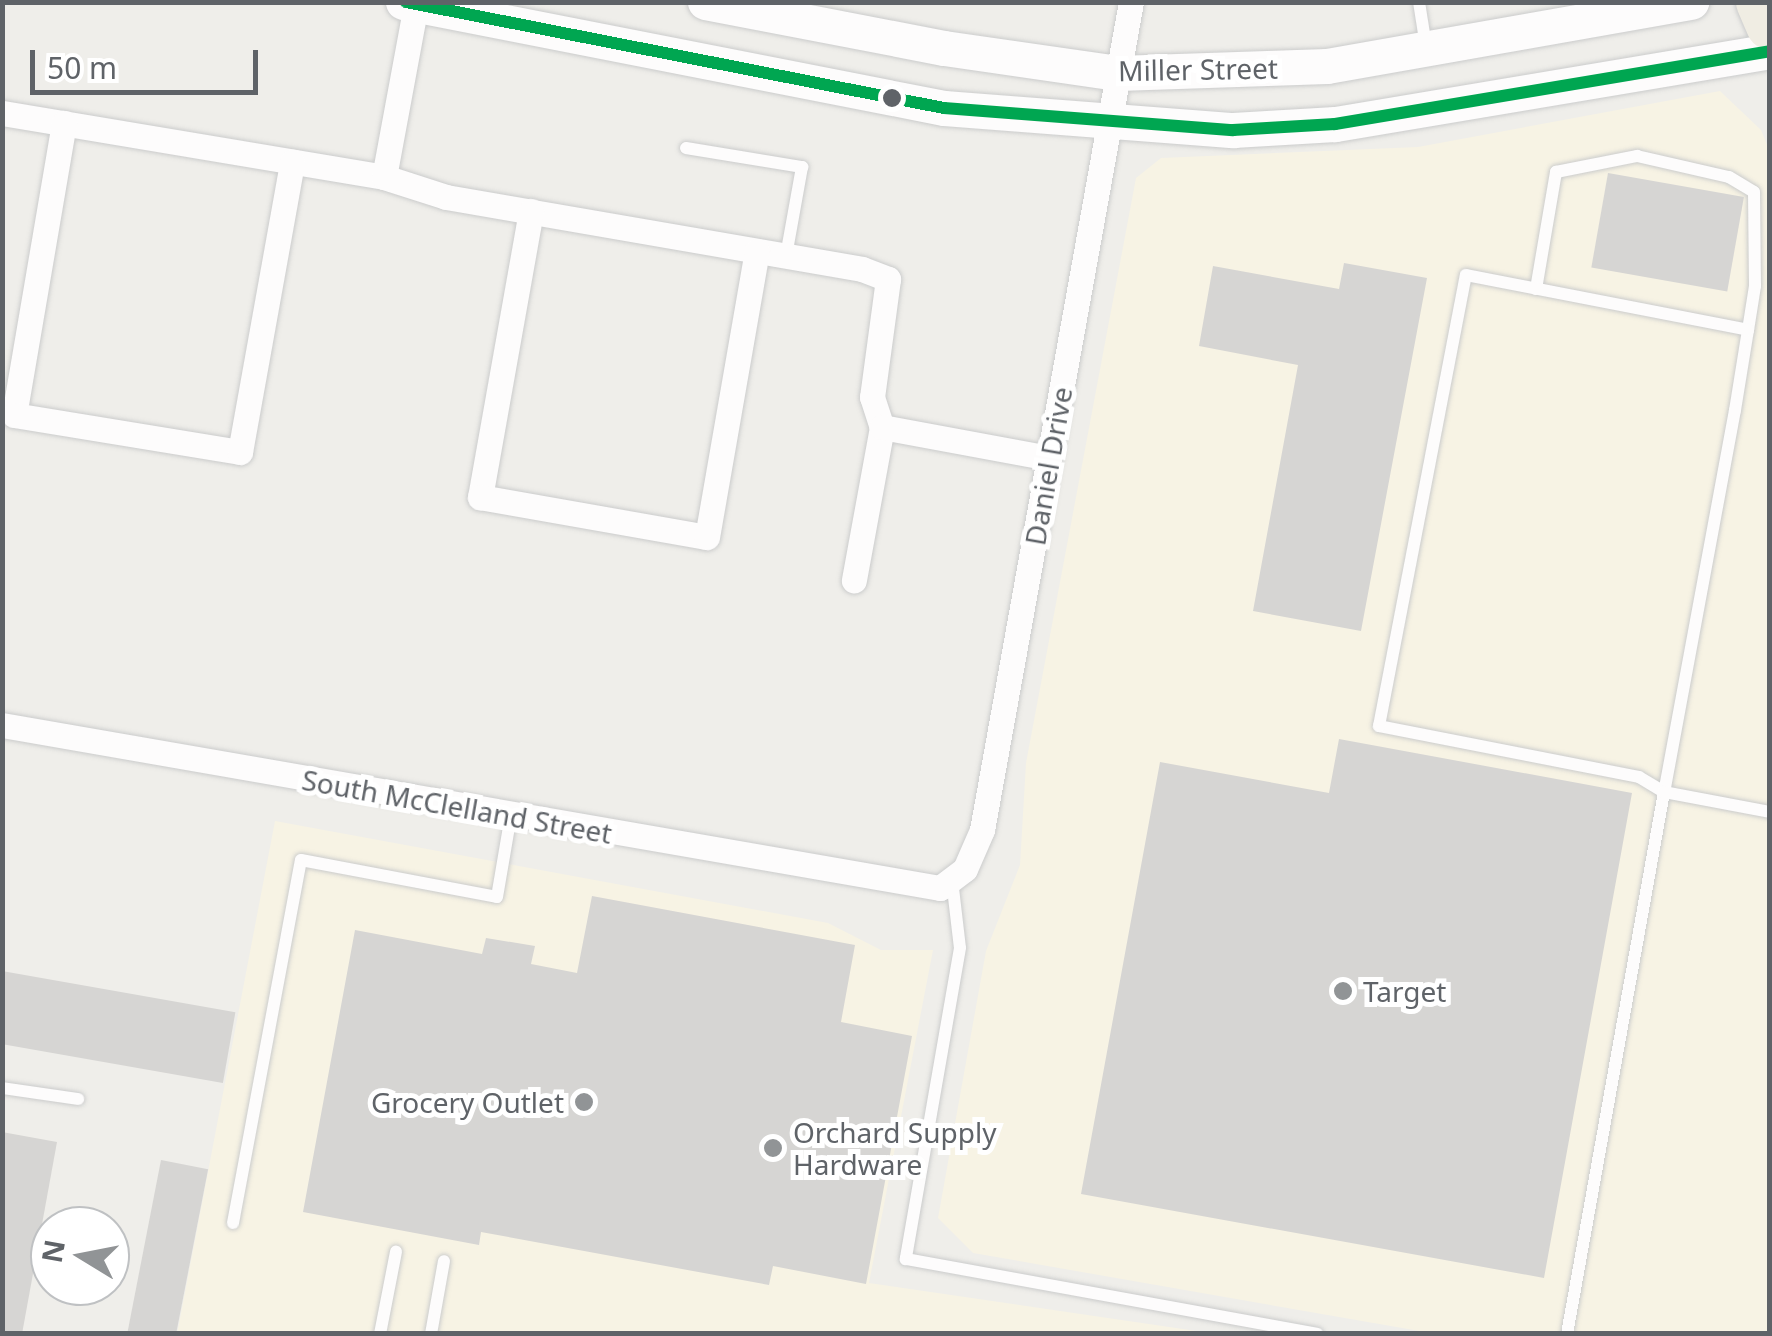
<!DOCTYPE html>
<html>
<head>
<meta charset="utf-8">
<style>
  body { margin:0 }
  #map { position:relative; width:1772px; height:1336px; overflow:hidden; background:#efeeea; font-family:"Noto Sans",sans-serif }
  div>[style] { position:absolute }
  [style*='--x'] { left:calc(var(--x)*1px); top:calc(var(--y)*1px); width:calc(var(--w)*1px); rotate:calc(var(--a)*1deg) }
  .commercial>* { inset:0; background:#f7f3e4 }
  .building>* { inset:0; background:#d6d5d3; transform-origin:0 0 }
  .roads { filter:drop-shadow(0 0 2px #cbcccc) drop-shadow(0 0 2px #cbcccc) }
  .lane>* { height:12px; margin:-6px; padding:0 6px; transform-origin:6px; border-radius:6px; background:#fdfcfc }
  .street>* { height:25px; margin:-12.5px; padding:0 12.5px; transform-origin:12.5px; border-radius:12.5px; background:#fdfcfc }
  .secondary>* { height:35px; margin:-17.5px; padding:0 17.5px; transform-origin:17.5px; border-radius:17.5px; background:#fdfcfc }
  .highway>* { height:48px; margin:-24px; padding:0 24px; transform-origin:24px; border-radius:24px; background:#f0ede3 }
  .bus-1>* { height:12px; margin:-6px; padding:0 6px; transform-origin:6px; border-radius:6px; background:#00a651 }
  .dots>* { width:28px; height:28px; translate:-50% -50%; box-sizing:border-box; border:5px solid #fff; border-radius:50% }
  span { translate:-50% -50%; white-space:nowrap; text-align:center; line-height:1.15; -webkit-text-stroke:10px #fff; paint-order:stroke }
  .street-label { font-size:28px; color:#5f6368 }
  .poi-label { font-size:28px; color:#5f6368 }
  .left { translate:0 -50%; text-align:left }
  .right { translate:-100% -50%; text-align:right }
  .frame { position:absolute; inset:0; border:5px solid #5f6368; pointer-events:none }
  .north { position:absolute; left:30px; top:1206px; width:100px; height:100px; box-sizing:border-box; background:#fff; border:2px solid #bfc1c3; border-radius:50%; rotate:280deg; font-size:28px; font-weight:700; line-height:40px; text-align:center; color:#5f6368 }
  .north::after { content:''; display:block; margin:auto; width:35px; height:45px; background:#919496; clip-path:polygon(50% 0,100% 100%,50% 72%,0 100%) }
  .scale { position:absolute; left:30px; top:50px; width:228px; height:45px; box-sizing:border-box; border:5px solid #5f6368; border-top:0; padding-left:12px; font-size:30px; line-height:35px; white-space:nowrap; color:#5f6368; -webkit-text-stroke:8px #fff; paint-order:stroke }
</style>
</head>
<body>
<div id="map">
  <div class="commercial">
    <i style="clip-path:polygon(1720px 91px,1761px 130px,1770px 152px,1769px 1333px,1431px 1333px,973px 1253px,938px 1218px,986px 951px,1020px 865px,1026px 763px,1136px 178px,1161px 158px,1418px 147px)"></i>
    <i style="clip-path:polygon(275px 821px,828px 923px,881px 950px,933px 950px,869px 1283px,1210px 1333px,177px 1334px)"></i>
  </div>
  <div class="building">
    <i style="left:1608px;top:173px;width:138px;height:96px;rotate:10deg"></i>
    <i style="clip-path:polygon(1344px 263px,1427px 278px,1361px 631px,1253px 611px,1298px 365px,1199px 346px,1213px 266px,1339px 289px)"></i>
    <i style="clip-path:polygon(1339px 739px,1632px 793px,1544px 1278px,1081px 1194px,1160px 762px,1329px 793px)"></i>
    <i style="clip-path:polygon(592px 896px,855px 945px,841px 1022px,912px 1036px,866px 1284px,773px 1266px,769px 1285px,481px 1232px,479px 1245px,303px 1212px,355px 930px,482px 954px,486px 938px,535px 946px,531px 964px,577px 973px)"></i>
    <i style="left:2px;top:971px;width:237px;height:72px;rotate:10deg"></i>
    <i style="clip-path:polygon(2px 1132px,57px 1142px,22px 1334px,2px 1334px)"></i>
    <i style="left:161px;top:1160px;width:48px;height:177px;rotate:11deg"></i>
  </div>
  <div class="roads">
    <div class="lane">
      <i style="--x:1419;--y:2;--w:45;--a:81"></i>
      <i style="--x:686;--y:148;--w:118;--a:9.3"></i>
      <i style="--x:802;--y:167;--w:90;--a:100.2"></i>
      <i style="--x:1536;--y:289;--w:119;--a:-80.3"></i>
      <i style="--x:1556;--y:172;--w:83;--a:-11.2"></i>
      <i style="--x:1637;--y:156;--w:94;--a:12.9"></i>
      <i style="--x:1729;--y:177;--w:29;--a:31"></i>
      <i style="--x:1754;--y:192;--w:94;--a:89.4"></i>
      <i style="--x:1755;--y:286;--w:45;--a:99"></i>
      <i style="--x:1748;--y:330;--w:81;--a:99.2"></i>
      <i style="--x:1735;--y:410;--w:389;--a:100.5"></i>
      <i style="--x:1664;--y:792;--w:29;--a:-149"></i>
      <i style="--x:1639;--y:777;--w:265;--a:-168.9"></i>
      <i style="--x:1379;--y:726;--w:459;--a:-79.1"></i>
      <i style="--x:1466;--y:275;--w:287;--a:11"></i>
      <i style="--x:952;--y:880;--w:68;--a:83.3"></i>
      <i style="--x:960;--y:948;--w:316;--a:99.9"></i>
      <i style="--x:906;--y:1259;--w:418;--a:10.3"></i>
      <i style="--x:2;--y:1088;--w:77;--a:8.2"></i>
      <i style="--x:233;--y:1223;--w:369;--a:-79.4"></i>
      <i style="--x:301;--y:860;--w:199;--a:10.7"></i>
      <i style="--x:497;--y:897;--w:83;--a:-80.3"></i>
      <i style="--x:380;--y:1334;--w:84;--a:-79"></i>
      <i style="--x:431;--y:1334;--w:74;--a:-79.9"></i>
      <i style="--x:1567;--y:1334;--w:551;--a:-79.85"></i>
      <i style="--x:1664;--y:792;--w:108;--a:10.7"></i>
    </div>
    <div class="street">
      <i style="--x:2;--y:113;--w:387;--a:9.5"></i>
      <i style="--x:384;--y:177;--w:65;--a:17.9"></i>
      <i style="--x:446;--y:197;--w:422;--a:9.8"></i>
      <i style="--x:862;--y:269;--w:28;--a:21"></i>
      <i style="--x:888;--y:279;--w:119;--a:97.7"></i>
      <i style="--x:872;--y:397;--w:32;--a:72"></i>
      <i style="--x:882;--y:427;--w:156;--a:100.4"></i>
      <i style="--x:64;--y:123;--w:296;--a:99.7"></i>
      <i style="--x:14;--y:415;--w:229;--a:9.3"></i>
      <i style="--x:240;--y:452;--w:295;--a:-79.8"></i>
      <i style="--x:384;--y:177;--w:175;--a:-79.5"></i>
      <i style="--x:531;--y:211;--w:291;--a:100.1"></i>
      <i style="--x:480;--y:497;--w:230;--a:10"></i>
      <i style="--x:707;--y:537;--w:290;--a:-80.1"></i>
      <i style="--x:882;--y:427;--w:170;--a:10.5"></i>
      <i style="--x:2;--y:725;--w:952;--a:9.86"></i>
      <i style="--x:940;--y:888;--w:31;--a:-37"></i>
      <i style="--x:965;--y:869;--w:43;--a:-66.4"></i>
      <i style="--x:982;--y:830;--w:841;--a:-79.8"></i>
    </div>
    <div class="secondary">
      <i style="--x:403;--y:2;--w:551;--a:11.09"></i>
      <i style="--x:944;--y:108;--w:290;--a:4.4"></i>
      <i style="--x:1233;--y:130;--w:102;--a:-3.4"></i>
      <i style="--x:1335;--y:124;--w:441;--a:-9.5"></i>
      <i style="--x:705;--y:2;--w:243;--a:10.9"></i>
      <i style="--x:944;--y:48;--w:176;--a:8.2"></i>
      <i style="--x:1118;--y:73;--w:209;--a:-1.9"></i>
      <i style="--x:1327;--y:66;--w:370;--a:-10"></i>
    </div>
    <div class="highway">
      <i style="--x:1760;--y:2;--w:26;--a:67"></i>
    </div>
  </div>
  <div class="bus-1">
    <i style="--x:406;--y:2;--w:548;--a:11.15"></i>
    <i style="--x:944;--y:108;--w:290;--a:4.4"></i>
    <i style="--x:1233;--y:130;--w:102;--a:-3.4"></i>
    <i style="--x:1335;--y:124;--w:441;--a:-9.5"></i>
  </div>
  <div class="dots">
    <i style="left:892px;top:98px;background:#5f6368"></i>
    <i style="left:1343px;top:991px;background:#919496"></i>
    <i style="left:584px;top:1102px;background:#919496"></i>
    <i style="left:773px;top:1148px;background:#919496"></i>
  </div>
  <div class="street-label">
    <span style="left:1198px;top:69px;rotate:-1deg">Miller Street</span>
    <span style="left:1048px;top:466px;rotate:-80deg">Daniel Drive</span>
    <span style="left:457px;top:806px;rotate:10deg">South McClelland Street</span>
  </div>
  <div class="poi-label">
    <span class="left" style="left:1363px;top:991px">Target</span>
    <span class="right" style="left:564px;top:1102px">Grocery Outlet</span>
    <span class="left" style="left:793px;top:1148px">Orchard Supply<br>Hardware</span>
  </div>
  <div class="frame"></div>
  <div class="north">N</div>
  <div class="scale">50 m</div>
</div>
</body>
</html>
